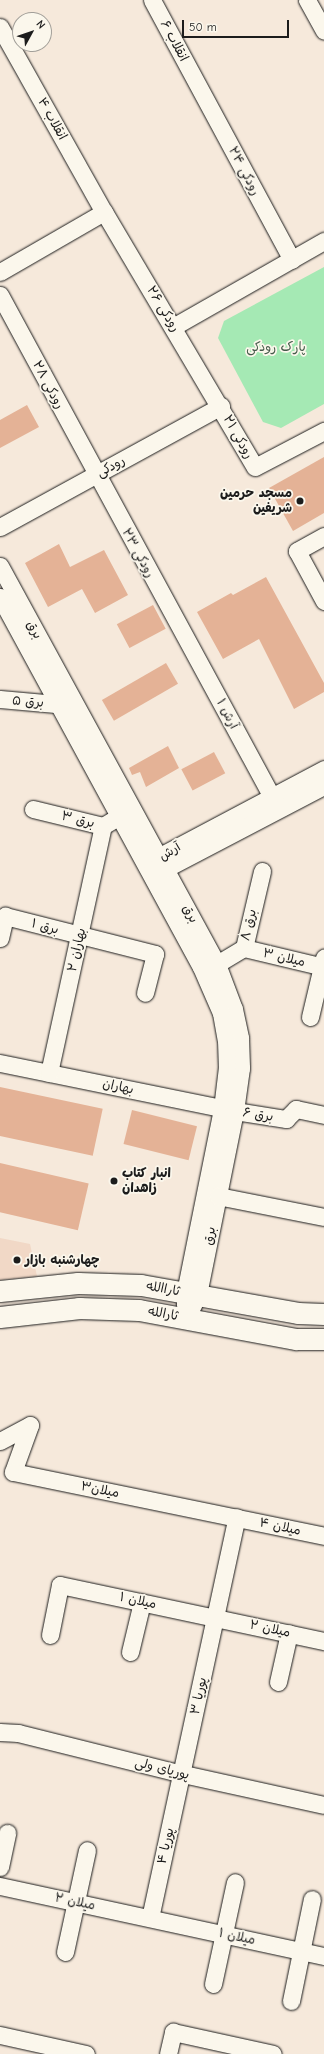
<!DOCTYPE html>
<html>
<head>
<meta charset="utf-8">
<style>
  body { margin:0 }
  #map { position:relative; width:324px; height:2054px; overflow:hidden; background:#f6e9db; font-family:"Comic Neue","Playpen Sans Arabic",sans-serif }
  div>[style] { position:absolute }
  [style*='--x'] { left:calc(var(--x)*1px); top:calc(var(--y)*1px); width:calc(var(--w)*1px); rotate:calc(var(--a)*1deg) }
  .built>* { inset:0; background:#f1d8c6 }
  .green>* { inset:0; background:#a5e9b4 }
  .building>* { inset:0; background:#e4b296; transform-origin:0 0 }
  .roads { filter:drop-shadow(0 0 1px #1c1c1c) drop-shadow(0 0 1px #1c1c1c) }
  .minor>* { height:17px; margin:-8.5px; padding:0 8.5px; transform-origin:8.5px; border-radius:8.5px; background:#fbf7ec }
  .major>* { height:21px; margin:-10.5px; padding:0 10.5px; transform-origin:10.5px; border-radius:10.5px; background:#fbf7ec }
  .dots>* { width:11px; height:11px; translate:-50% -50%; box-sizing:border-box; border:2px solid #fbf7ec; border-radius:50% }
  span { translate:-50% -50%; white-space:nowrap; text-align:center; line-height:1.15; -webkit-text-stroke:3.5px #fbf7ec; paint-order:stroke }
  .street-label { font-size:13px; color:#1c1c1c }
  .park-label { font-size:13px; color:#455a4a }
  .poi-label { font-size:13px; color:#1c1c1c; font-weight:700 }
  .right { translate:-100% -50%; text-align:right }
  .left { translate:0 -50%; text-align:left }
  .north { position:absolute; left:12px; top:12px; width:40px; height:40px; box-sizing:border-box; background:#fbf7ec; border:1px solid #a29f99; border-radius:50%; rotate:50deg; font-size:11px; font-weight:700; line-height:16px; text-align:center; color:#1c1c1c }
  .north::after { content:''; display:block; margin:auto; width:14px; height:18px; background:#1c1c1c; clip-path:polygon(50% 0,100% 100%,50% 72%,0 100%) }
  .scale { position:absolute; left:182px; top:20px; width:107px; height:18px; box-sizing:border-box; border:2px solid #1c1c1c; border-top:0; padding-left:5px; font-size:12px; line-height:14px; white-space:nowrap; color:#1c1c1c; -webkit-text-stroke:3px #fbf7ec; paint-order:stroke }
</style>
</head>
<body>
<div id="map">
  <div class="built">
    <i style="clip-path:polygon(0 1238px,30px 1244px,37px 1276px,0 1280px)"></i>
  </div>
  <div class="green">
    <i style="clip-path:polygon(324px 267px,324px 404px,281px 428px,263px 422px,218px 338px,224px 321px)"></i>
  </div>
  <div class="building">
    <i style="clip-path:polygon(27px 405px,39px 427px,0 448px,0 420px)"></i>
    <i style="clip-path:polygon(324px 457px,324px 513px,293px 531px,269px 488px)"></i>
    <i style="clip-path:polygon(59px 544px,70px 567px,104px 550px,128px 595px,95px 613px,82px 589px,48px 607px,25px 563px)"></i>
    <i style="clip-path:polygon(266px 577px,324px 683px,324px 692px,294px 709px,259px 639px,223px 659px,197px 612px,231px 593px,233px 595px)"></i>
    <i style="left:153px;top:605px;width:27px;height:41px;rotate:62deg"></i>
    <i style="left:166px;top:663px;width:24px;height:74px;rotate:60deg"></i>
    <i style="clip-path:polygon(168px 746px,179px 768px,146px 787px,140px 772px,132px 775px,129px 768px)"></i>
    <i style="left:214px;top:752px;width:24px;height:37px;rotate:62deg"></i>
    <i style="left:0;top:1087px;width:105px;height:48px;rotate:12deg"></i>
    <i style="left:132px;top:1110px;width:67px;height:35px;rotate:14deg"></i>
    <i style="left:0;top:1163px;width:91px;height:48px;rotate:13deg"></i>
  </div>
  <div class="roads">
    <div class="minor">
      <i style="--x:152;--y:0;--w:295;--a:61.7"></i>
      <i style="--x:307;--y:0;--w:35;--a:61"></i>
      <i style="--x:0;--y:27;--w:212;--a:60.7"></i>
      <i style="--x:104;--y:212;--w:296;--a:59.4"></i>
      <i style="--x:255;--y:467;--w:78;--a:-27.6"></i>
      <i style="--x:0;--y:272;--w:120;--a:-30"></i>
      <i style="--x:0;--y:295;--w:571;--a:61.55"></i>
      <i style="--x:173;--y:327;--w:174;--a:-29.7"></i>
      <i style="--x:0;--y:527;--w:252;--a:-28.7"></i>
      <i style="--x:324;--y:536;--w:31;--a:151"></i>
      <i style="--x:297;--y:551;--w:57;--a:61.6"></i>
      <i style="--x:0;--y:566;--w:453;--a:61.4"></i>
      <i style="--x:217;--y:964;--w:48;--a:69.3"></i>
      <i style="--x:234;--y:1009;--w:30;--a:78"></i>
      <i style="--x:240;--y:1038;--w:30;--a:88"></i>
      <i style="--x:241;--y:1068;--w:43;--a:97.9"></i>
      <i style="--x:235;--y:1111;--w:188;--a:101.4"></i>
      <i style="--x:198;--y:1295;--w:27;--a:117"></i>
      <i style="--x:0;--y:597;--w:421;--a:61.5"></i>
      <i style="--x:201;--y:967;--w:50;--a:66.5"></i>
      <i style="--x:221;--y:1013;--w:27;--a:80"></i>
      <i style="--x:226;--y:1040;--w:27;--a:88"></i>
      <i style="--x:227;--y:1067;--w:42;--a:96.8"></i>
      <i style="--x:222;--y:1109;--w:188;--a:101.4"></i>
      <i style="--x:185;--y:1293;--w:12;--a:90"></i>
      <i style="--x:0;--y:699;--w:56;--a:5.1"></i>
      <i style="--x:33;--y:809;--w:72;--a:13.7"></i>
      <i style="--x:103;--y:826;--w:12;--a:-31"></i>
      <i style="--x:152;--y:865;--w:10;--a:-53"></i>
      <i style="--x:158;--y:857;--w:188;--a:-27.9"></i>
      <i style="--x:153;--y:869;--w:12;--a:0"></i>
      <i style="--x:165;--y:869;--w:179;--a:-27.6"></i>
      <i style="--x:0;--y:938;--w:23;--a:-77"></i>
      <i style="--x:5;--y:916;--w:155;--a:14.2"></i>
      <i style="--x:155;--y:954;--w:40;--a:104.4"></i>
      <i style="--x:244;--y:948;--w:82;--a:13.4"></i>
      <i style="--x:217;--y:964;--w:31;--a:-31"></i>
      <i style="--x:244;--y:948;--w:79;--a:-76.8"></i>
      <i style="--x:310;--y:1017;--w:61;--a:-76.7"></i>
      <i style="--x:0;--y:1063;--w:240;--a:11.5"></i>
      <i style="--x:235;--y:1111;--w:52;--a:8.9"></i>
      <i style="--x:286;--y:1119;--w:14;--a:-45"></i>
      <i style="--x:296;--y:1109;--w:29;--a:12"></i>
      <i style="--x:49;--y:1073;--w:253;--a:-77.7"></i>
      <i style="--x:218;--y:1196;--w:108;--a:11.2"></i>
      <i style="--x:30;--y:1425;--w:50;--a:109.9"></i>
      <i style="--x:13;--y:1472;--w:318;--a:11.6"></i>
      <i style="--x:0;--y:1441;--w:34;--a:-28"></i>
      <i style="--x:50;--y:1635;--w:51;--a:-78.7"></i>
      <i style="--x:60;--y:1585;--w:270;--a:12"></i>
      <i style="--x:130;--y:1652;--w:51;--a:-76.5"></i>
      <i style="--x:278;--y:1682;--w:50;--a:-77.3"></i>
      <i style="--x:0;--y:1732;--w:18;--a:3"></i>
      <i style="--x:18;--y:1733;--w:170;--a:14"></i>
      <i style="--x:183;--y:1774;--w:144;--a:12.4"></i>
      <i style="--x:0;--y:1867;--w:35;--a:-78"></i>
      <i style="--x:0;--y:1886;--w:331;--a:12.2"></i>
      <i style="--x:150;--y:1918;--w:410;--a:-77.8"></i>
      <i style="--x:65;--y:1952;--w:104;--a:-77.8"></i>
      <i style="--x:213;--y:1984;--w:104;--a:-77.8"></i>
      <i style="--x:291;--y:2001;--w:104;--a:-78.4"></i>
      <i style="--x:0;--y:2035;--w:88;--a:12.5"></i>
      <i style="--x:168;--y:2054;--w:23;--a:-77"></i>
      <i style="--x:173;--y:2032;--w:102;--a:12.4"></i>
    </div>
    <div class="major">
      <i style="--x:0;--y:1291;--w:78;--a:-5.9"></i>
      <i style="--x:78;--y:1283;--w:63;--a:1.8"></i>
      <i style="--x:141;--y:1285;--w:159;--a:10.1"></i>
      <i style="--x:298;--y:1313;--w:26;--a:2"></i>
      <i style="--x:0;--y:1317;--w:80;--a:-6.5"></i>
      <i style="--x:79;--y:1308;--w:60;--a:1.9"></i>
      <i style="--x:139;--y:1310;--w:160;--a:10.5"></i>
      <i style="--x:296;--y:1339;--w:28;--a:0"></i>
    </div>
  </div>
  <div class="dots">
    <i style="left:300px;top:501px;background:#1c1c1c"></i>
    <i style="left:114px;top:1181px;background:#1c1c1c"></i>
    <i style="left:17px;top:1260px;background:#1c1c1c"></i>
  </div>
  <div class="street-label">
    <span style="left:174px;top:41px;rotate:62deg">انقلاب ۶</span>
    <span style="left:52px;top:119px;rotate:61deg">انقلاب ۴</span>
    <span style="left:244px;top:171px;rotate:62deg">رودکی ۲۴</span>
    <span style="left:163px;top:309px;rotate:59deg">رودکی ۲۶</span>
    <span style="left:48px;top:385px;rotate:62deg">رودکی ۲۸</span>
    <span style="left:238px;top:437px;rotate:61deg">رودکی ۲۱</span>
    <span style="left:111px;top:467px;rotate:-29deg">رودکی</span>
    <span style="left:138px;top:553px;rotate:61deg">رودکی ۲۳</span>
    <span style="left:34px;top:630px;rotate:61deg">برق</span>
    <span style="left:28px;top:702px;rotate:5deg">برق ۵</span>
    <span style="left:227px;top:714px;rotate:62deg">آرش ۱</span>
    <span style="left:78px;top:820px;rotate:14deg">برق ۳</span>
    <span style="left:170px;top:852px;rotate:-32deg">آرش</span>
    <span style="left:190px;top:914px;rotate:61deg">برق</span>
    <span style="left:249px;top:925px;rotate:-77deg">برق ۸</span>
    <span style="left:45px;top:927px;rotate:15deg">برق ۱</span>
    <span style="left:77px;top:950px;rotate:-77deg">بهاران ۲</span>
    <span style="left:284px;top:958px;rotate:13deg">میلان ۳</span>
    <span style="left:118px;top:1087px;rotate:12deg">بهاران</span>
    <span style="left:258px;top:1115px;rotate:9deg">برق ۶</span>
    <span style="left:210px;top:1236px;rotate:-79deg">برق</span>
    <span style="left:163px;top:1289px;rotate:10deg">ثاراالله</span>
    <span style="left:163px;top:1314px;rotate:10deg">ثارالله</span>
    <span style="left:100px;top:1490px;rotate:11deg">میلان۳</span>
    <span style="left:280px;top:1527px;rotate:12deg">میلان ۴</span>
    <span style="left:138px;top:1601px;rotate:12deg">میلان ۱</span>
    <span style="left:270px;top:1629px;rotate:12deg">میلان ۲</span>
    <span style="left:199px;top:1696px;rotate:-78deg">پوریا ۳</span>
    <span style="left:162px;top:1769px;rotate:14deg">پوریای ولی</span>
    <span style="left:166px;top:1846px;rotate:-77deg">پوریا ۴</span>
    <span style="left:75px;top:1902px;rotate:12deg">میلان ۲</span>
    <span style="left:237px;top:1937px;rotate:12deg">میلان ۱</span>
  </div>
  <div class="park-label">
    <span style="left:276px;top:347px">پارک رودکی</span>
  </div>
  <div class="poi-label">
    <span class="right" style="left:292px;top:501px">مسجد حرمین<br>شریفین</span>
    <span class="left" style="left:122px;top:1181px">انبار کتاب<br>زاهدان</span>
    <span class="left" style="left:25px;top:1260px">چهارشنبه بازار</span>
  </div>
  <div class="north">N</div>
  <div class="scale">50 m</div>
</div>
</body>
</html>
